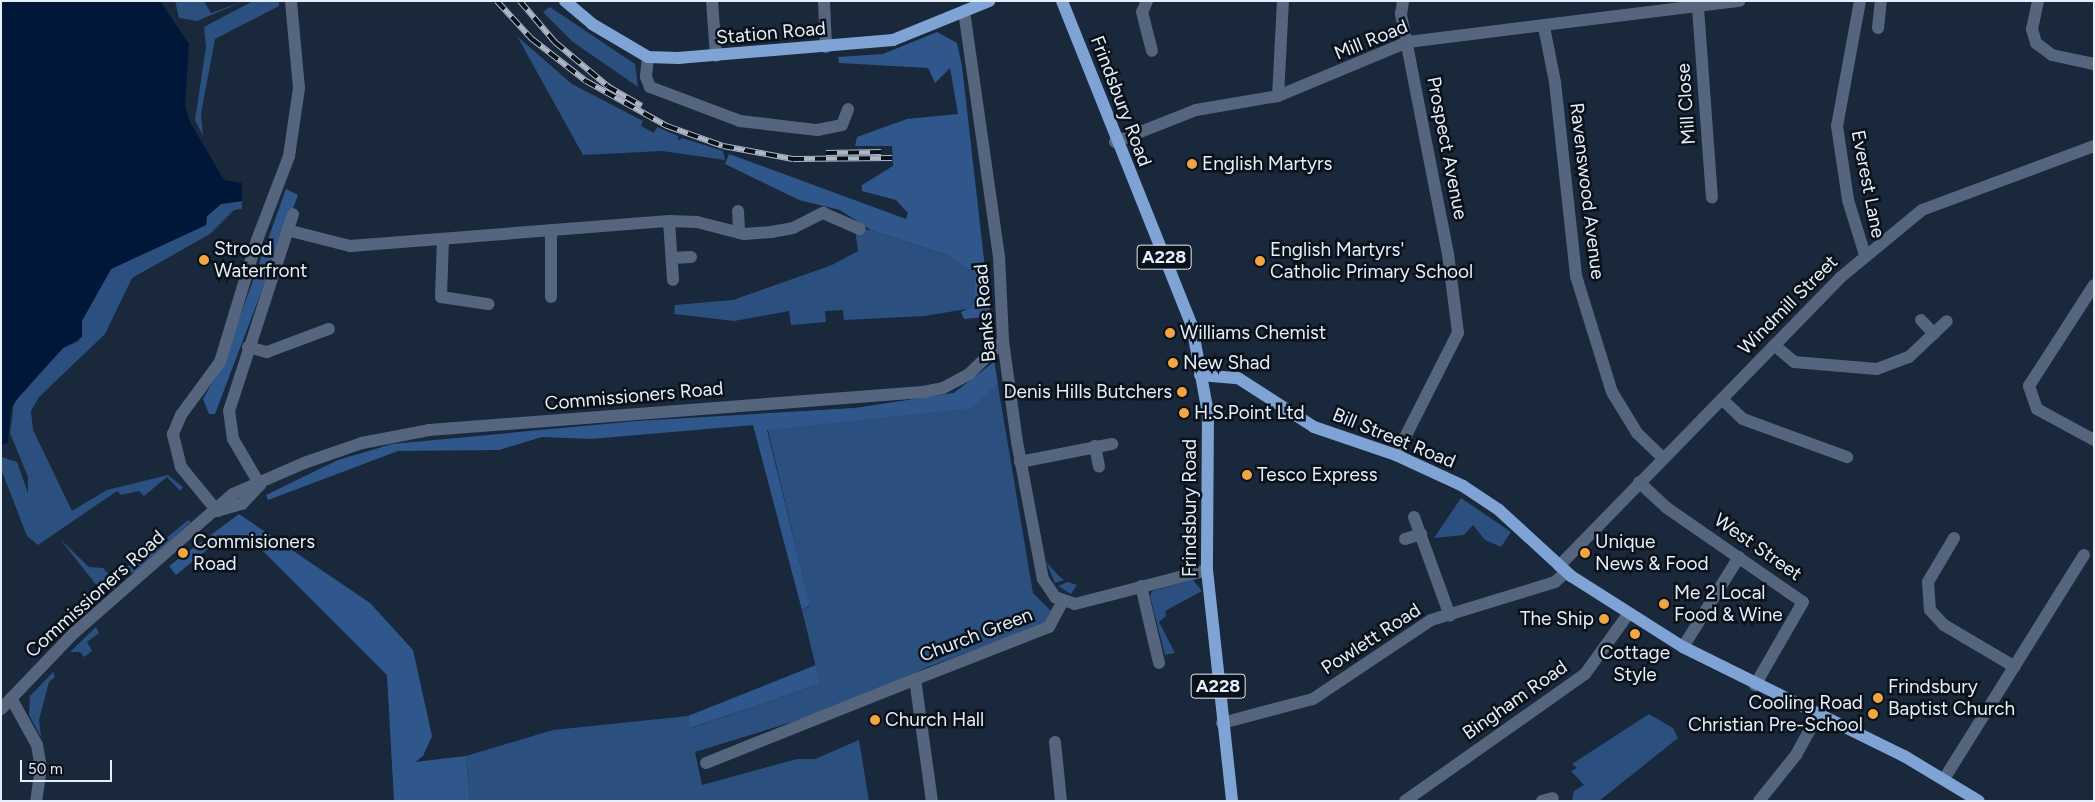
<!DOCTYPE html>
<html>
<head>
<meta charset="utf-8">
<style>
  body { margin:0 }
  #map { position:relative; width:2095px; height:802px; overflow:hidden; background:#19283b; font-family:Figtree,sans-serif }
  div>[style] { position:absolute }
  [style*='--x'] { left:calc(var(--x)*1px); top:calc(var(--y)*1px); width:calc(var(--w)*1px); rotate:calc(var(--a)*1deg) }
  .green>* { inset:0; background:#2b507f }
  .forest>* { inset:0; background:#2f578b }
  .water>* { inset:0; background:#00173a }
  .minor>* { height:12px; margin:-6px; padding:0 6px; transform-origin:6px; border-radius:6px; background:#54657d }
  .major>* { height:12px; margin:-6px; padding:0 6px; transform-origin:6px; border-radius:6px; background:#7ea3d4 }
  .rail>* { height:5.5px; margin-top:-2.75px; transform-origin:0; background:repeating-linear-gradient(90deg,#0a1119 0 11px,#acb8c6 0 22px); box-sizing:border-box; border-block:1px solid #acb8c6 }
  .dots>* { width:14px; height:14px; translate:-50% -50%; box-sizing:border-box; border:2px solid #0a1119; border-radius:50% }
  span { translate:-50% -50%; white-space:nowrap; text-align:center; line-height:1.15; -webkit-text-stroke:5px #0a1119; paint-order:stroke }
  .shield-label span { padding:1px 4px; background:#0a1119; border:1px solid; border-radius:4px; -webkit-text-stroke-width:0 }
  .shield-label { font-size:18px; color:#e5effc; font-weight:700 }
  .street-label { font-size:19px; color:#e5effc }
  .poi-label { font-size:19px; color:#e5effc }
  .left { translate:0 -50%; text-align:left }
  .right { translate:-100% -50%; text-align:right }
  .frame { position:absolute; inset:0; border:2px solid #e5effc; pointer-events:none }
  .scale { position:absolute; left:20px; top:760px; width:92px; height:22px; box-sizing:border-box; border:2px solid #e5effc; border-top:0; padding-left:6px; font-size:15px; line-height:18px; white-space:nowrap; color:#e5effc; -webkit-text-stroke:4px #0a1119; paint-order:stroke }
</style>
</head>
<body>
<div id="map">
  <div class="green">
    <i style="clip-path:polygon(175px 1px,204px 1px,211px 13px,242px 2px,197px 21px,179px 18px)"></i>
    <i style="clip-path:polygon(253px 1px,279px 1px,279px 6px,215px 39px,201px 114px,203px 136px,195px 120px,206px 47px,204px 27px)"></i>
    <i style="clip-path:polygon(550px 7px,635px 64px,638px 87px,573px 42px,543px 12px)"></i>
    <i style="clip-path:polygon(517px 36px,572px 84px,643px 121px,641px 126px,654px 133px,657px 127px,678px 136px,678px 141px,682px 138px,723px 151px,725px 160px,662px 151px,583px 155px)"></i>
    <i style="clip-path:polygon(242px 201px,242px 209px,234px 210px,210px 234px,132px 278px,105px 334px,39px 397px,31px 411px,33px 430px,72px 511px,107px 490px,168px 475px,183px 487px,180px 491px,167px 477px,144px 496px,139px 491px,121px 495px,117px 491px,38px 545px,27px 536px,1px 469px,1px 457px,17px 462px,28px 493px,28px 477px,10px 433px,14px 403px,63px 348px,79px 341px,81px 321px,111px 269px,206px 225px,207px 216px,221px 204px)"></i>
    <i style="clip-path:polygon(855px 229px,871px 230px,948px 255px,975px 274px,972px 308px,925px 316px,844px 320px,843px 310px,825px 311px,826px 322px,791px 325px,789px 311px,734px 321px,674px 314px,675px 305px,733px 300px,832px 265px,858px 251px)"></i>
    <i style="clip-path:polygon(994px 362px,1033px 593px,1051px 611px,1045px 623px,928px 667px,834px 709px,695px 752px,702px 785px,797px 759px,815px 759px,859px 740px,869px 801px,470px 801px,466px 756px,553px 730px,688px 716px,691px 728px,820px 684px,802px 610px,810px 606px,764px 414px,856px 408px,954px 393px)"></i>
    <i style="clip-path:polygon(1461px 498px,1511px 532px,1501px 547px,1485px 540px,1473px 525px,1464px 535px,1434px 538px)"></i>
    <i style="clip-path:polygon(188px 520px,191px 522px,135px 573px,127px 572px,125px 567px,136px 563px)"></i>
    <i style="clip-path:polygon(60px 539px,89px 567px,103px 568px,116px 582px,115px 588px,105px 596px)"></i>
    <i style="clip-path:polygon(1046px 562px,1059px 576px,1064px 580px,1055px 583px)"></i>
    <i style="clip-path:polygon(1193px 580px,1202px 591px,1165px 611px,1166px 616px,1159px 622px,1175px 653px,1165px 655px,1150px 596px,1152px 591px)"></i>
    <i style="clip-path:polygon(1068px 582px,1077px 585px,1071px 594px,1058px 586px)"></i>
    <i style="clip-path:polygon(96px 627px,99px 633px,87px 642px,92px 651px,84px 657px,80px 652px,70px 652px)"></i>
    <i style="clip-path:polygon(53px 672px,55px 677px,49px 682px,39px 720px,41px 737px,29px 715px,30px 696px)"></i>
    <i style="clip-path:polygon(1649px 714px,1673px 728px,1678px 738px,1599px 801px,1572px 801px,1574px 791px,1584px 785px,1571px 771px,1577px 768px,1572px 764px)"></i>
  </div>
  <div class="forest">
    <i style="clip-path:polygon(937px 32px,957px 43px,962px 66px,990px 312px,984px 317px,964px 319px,961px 312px,972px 307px,975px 274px,948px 255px,871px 230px,840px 210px,799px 200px,725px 164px,729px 154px,906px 219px,908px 213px,896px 200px,862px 191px,862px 185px,893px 166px,892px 146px,855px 146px,857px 137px,907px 119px,958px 114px,950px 68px,935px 83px,928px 68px,839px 63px,838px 57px,883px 54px)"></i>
    <i style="clip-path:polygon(286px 189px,298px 195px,215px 414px,209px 414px,203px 399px,222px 366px)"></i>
    <i style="clip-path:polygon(994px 362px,998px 383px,972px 408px,767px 430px,810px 605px,802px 610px,753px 425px,591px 439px,542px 437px,499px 450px,398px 451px,268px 500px,266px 495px,338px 460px,392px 444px,637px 421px,856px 408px,954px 393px)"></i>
    <i style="clip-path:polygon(239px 514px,370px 603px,413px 650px,432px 736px,423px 756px,415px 762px,466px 756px,470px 801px,394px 801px,387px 675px,247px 535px,225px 535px,176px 575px,169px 566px)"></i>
    <i style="clip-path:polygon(816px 665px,820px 684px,690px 728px,688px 716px)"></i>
  </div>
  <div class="water">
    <i style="clip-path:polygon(1px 1px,160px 1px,189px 44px,185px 106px,190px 122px,224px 180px,242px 183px,242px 201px,221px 204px,207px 216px,206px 225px,111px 269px,82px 321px,82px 337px,63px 348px,19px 396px,11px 409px,8px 443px,1px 445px)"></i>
  </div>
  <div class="minor">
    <i style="--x:712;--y:1;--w:55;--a:85.8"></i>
    <i style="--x:824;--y:1;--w:46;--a:87.5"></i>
    <i style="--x:1147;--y:1;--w:12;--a:114"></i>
    <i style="--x:1142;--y:12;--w:40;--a:75.6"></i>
    <i style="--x:1860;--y:1;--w:127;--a:100.4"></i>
    <i style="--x:1837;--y:126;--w:75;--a:81.5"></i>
    <i style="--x:1848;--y:200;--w:58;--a:72.8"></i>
    <i style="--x:2038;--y:1;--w:29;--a:102"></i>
    <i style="--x:2032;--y:29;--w:15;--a:74"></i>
    <i style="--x:2036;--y:43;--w:20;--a:37"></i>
    <i style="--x:2052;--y:55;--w:43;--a:12.1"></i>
    <i style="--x:1698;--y:8;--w:190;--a:85.8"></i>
    <i style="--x:964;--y:11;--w:247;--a:81.9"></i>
    <i style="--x:999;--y:256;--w:85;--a:87.3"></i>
    <i style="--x:1003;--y:341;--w:102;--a:82.1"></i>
    <i style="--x:1017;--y:442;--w:139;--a:79.3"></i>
    <i style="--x:1043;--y:579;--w:22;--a:56"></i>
    <i style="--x:1055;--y:597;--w:21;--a:19"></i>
    <i style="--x:1075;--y:604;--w:136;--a:-14.4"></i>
    <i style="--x:1544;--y:27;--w:56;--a:78.7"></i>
    <i style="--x:1555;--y:82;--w:195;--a:83.8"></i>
    <i style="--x:1576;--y:276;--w:121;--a:72.8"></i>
    <i style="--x:1612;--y:392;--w:48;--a:58.6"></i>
    <i style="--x:1637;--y:433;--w:36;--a:44"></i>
    <i style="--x:1878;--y:28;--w:27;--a:-84"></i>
    <i style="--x:648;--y:57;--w:20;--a:96"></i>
    <i style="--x:646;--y:77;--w:11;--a:68"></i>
    <i style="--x:650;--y:87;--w:96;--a:20.7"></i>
    <i style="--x:740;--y:121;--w:78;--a:6.7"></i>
    <i style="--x:817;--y:130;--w:25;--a:-11"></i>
    <i style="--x:842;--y:125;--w:17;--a:-69"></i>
    <i style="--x:1278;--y:96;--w:95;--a:-87"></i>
    <i style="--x:1115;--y:142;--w:87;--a:-21.6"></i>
    <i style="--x:1196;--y:110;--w:83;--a:-9.7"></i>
    <i style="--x:1278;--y:96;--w:141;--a:-22.6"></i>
    <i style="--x:1408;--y:42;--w:334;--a:-7.1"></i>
    <i style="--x:738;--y:211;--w:22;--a:87"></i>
    <i style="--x:669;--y:221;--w:59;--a:86.1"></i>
    <i style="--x:287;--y:230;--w:65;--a:14.3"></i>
    <i style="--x:350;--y:246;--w:320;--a:-4.5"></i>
    <i style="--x:669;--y:221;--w:28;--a:2"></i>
    <i style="--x:697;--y:222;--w:49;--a:14.3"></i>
    <i style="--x:744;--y:234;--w:27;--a:-4"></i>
    <i style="--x:771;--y:232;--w:22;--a:-10"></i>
    <i style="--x:793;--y:228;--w:34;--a:-27"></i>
    <i style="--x:823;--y:213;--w:40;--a:23.4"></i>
    <i style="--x:443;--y:239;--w:58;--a:92"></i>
    <i style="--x:441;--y:297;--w:48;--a:8.5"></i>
    <i style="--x:672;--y:258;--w:19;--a:-3"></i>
    <i style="--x:2094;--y:285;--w:120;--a:122.8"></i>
    <i style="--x:2029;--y:386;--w:24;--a:71"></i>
    <i style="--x:2037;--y:409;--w:65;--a:28.5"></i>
    <i style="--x:551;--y:297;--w:67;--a:-90"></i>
    <i style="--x:1921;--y:320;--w:19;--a:47"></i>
    <i style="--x:1774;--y:345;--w:26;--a:40"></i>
    <i style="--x:1794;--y:362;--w:83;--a:4.8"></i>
    <i style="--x:1877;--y:369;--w:34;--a:-21"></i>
    <i style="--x:1909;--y:357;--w:52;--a:-43.5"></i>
    <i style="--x:248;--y:347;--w:20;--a:15"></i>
    <i style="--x:267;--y:352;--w:66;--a:-20.4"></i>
    <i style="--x:1722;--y:399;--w:29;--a:44"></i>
    <i style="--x:1743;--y:419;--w:111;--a:20.1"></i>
    <i style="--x:1095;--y:446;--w:21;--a:79"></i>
    <i style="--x:1396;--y:455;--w:137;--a:-63.1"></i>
    <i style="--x:1458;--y:333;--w:80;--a:-97.2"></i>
    <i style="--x:1448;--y:254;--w:245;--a:-101.1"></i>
    <i style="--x:1401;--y:14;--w:13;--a:-81"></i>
    <i style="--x:1020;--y:462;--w:94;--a:-11.1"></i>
    <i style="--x:1639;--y:482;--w:38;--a:43"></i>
    <i style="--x:1667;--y:508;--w:165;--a:34.7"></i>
    <i style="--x:1803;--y:602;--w:96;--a:120"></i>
    <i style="--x:260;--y:485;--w:53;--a:-120.4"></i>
    <i style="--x:233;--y:439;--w:28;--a:-98"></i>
    <i style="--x:229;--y:411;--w:207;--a:-72"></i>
    <i style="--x:217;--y:511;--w:57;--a:-129.3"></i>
    <i style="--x:181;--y:467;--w:34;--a:-104"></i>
    <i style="--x:173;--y:434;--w:21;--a:-67"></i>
    <i style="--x:181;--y:415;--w:66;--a:-53.7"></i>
    <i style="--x:220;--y:362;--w:127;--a:-73.1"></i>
    <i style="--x:257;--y:240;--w:90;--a:-69.1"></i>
    <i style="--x:289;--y:156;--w:69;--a:-81.6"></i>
    <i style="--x:299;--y:88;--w:87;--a:-95.3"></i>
    <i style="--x:217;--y:511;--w:26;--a:-16"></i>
    <i style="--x:242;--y:504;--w:26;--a:-47"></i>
    <i style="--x:1414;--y:517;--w:105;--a:70"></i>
    <i style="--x:1954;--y:538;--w:51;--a:120.6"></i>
    <i style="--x:1928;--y:582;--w:28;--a:86"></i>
    <i style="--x:1930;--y:610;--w:21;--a:47"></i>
    <i style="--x:1944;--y:625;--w:82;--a:30.6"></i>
    <i style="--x:1405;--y:539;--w:17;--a:-17"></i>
    <i style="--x:1559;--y:566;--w:404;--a:-45.7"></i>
    <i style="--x:1841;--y:277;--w:105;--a:-39.6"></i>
    <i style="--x:1922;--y:210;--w:184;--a:-20.4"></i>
    <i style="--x:1141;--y:586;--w:79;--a:76.8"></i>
    <i style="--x:1683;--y:647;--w:106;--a:-58.1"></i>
    <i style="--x:915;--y:679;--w:123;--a:82.1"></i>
    <i style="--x:911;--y:681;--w:148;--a:-21.4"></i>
    <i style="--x:1049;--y:627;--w:30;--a:-62"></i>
    <i style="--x:11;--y:698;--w:54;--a:61"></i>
    <i style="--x:37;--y:745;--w:22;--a:80"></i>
    <i style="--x:41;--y:767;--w:34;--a:98"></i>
    <i style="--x:1;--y:709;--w:105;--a:-46.2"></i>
    <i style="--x:74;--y:633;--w:211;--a:-41.2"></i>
    <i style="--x:233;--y:494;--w:77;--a:-23.6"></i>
    <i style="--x:304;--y:463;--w:61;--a:-19"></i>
    <i style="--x:362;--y:443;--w:68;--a:-11"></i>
    <i style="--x:429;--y:430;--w:495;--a:-4.4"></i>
    <i style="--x:923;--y:392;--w:20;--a:-11"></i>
    <i style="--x:943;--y:388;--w:30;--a:-28"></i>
    <i style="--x:969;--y:374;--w:47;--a:-44.1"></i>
    <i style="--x:1222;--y:723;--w:94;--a:-14.8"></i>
    <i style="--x:1313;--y:699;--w:142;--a:-33.8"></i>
    <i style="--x:1431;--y:620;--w:130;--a:-17"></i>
    <i style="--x:1555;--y:582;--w:15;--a:-42"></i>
    <i style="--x:1055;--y:742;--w:59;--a:84.2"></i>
    <i style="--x:706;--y:763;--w:228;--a:-21.8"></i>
    <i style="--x:1944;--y:779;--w:264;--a:-58"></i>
    <i style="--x:1405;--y:801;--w:220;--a:-35.2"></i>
    <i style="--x:1585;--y:674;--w:75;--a:-54.2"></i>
    <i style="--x:1542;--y:801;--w:11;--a:-15"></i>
    <i style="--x:1759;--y:801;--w:59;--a:-51.2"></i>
    <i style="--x:1796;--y:755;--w:46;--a:-61.2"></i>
  </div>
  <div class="major">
    <i style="--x:565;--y:1;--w:35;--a:40"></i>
    <i style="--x:592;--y:24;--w:65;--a:30.5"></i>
    <i style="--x:648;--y:57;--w:30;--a:2"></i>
    <i style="--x:678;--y:58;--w:216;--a:-4.8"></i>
    <i style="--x:893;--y:40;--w:104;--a:-22.1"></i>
    <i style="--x:1062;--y:1;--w:350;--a:68.2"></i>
    <i style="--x:1192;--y:326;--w:88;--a:79.6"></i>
    <i style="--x:1208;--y:413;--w:157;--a:90.4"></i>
    <i style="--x:1207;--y:570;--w:232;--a:83.8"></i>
    <i style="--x:1200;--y:375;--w:38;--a:5"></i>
    <i style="--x:1238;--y:378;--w:90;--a:32.8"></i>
    <i style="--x:1314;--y:427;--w:87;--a:18.9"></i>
    <i style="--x:1396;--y:455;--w:74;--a:24.8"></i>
    <i style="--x:1463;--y:486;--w:43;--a:33.7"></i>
    <i style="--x:1499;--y:510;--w:98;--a:42.5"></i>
    <i style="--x:1571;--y:576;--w:133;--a:32.4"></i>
    <i style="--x:1683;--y:647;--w:246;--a:26.3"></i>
    <i style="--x:1904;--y:756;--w:87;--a:31"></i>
  </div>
  <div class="rail">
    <i style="--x:497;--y:1;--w:52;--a:47.4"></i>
    <i style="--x:532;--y:39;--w:68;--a:37.9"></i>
    <i style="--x:586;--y:81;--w:93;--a:29.1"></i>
    <i style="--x:667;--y:126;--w:59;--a:19.7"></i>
    <i style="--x:723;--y:146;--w:71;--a:10.5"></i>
    <i style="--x:793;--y:159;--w:99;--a:-0.6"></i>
    <i style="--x:520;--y:1;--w:54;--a:49.5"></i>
    <i style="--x:555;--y:42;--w:72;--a:39.9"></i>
    <i style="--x:607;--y:86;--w:40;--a:29.7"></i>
    <i style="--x:826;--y:153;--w:55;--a:-1"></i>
  </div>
  <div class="dots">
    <i style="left:1192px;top:164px;background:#f3a443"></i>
    <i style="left:204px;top:260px;background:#f3a443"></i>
    <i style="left:1260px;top:261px;background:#f3a443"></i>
    <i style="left:1170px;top:333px;background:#f3a443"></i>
    <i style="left:1173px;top:363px;background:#f3a443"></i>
    <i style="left:1182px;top:392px;background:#f3a443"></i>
    <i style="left:1184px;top:413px;background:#f3a443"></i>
    <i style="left:1247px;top:475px;background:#f3a443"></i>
    <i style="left:183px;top:553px;background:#f3a443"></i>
    <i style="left:1585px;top:553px;background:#f3a443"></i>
    <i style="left:1664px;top:604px;background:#f3a443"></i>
    <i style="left:1604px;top:619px;background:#f3a443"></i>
    <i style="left:1635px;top:634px;background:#f3a443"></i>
    <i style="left:1878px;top:698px;background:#f3a443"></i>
    <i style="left:1873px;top:714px;background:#f3a443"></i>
    <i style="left:875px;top:720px;background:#f3a443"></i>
  </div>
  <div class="shield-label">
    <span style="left:1164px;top:257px">A228</span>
    <span style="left:1218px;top:686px">A228</span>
  </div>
  <div class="street-label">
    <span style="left:771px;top:33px;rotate:-5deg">Station Road</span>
    <span style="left:1371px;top:40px;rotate:-22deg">Mill Road</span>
    <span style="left:1121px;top:101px;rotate:69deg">Frindsbury Road</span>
    <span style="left:1686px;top:104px;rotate:-94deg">Mill Close</span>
    <span style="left:1447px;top:148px;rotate:79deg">Prospect Avenue</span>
    <span style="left:1868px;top:184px;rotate:79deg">Everest Lane</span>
    <span style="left:1587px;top:191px;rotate:83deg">Ravenswood Avenue</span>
    <span style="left:1788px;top:305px;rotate:-45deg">Windmill Street</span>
    <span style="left:985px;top:313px;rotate:-95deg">Banks Road</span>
    <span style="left:634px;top:396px;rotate:-5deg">Commissioners Road</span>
    <span style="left:1394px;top:438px;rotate:22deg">Bill Street Road</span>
    <span style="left:1190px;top:508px;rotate:-90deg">Frindsbury Road</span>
    <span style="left:1758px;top:547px;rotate:35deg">West Street</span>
    <span style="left:95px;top:594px;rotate:-42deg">Commissioners Road</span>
    <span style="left:976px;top:635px;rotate:-21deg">Church Green</span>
    <span style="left:1371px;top:639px;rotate:-33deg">Powlett Road</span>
    <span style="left:1515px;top:700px;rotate:-35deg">Bingham Road</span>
  </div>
  <div class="poi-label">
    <span class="left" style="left:1202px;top:164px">English Martyrs</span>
    <span class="left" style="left:214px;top:260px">Strood<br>Waterfront</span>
    <span class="left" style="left:1270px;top:261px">English Martyrs'<br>Catholic Primary School</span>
    <span class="left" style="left:1180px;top:333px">Williams Chemist</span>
    <span class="left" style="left:1183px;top:363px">New Shad</span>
    <span class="right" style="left:1172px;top:392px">Denis Hills Butchers</span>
    <span class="left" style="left:1194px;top:413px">H.S.Point Ltd</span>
    <span class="left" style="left:1257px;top:475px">Tesco Express</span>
    <span class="left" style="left:193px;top:553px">Commisioners<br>Road</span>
    <span class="left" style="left:1595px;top:553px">Unique<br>News &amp; Food</span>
    <span class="left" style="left:1674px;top:604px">Me 2 Local<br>Food &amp; Wine</span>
    <span class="right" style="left:1594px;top:619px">The Ship</span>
    <span style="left:1635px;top:664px">Cottage<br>Style</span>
    <span class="left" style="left:1888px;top:698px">Frindsbury<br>Baptist Church</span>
    <span class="right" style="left:1863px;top:714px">Cooling Road<br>Christian Pre-School</span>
    <span class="left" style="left:885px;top:720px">Church Hall</span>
  </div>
  <div class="frame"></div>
  <div class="scale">50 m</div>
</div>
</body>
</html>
